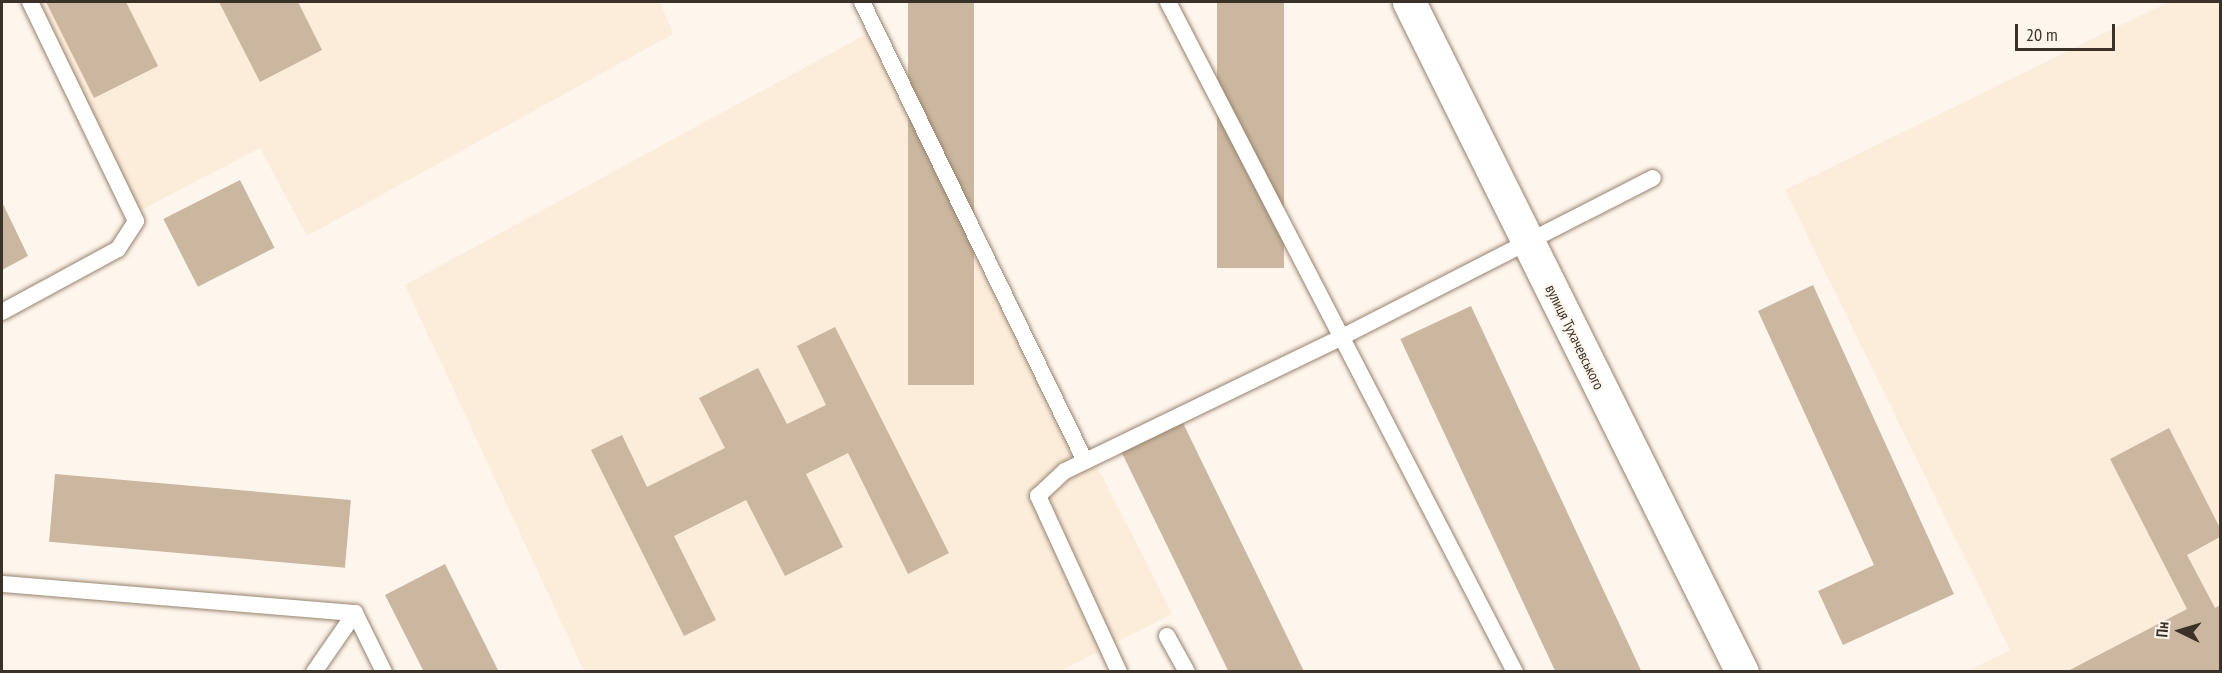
<!DOCTYPE html>
<html>
<head>
<meta charset="utf-8">
<style>
  body { margin:0 }
  #map { position:relative; width:2222px; height:673px; overflow:hidden; background:#fef5ec; font-family:"PT Sans Narrow",sans-serif }
  div>[style] { position:absolute }
  [style*='--x'] { left:calc(var(--x)*1px); top:calc(var(--y)*1px); width:calc(var(--w)*1px); rotate:calc(var(--a)*1deg) }
  .built>* { inset:0; background:#fcecda }
  .building>* { inset:0; background:#cbb69f; transform-origin:0 0 }
  .roads { filter:drop-shadow(0 0 2px #97836e) drop-shadow(0 0 2px #97836e) }
  .service>* { height:16px; margin:-8px; padding:0 8px; transform-origin:8px; border-radius:8px; background:#fff }
  .minor>* { height:33px; margin:-16.5px; padding:0 16.5px; transform-origin:16.5px; border-radius:16.5px; background:#fff }
  span { translate:-50% -50%; white-space:nowrap; text-align:center; line-height:1.15; -webkit-text-stroke:4.5px #fef5ec; paint-order:stroke }
  .street-label { font-size:15px; color:#3a3228 }
  .frame { position:absolute; inset:0; border:3px solid #3a3228; pointer-events:none }
  .north { position:absolute; left:2150px; top:601px; width:60px; height:60px; -webkit-text-stroke:4px #fef5ec; paint-order:stroke; rotate:275deg; font-size:16px; font-weight:700; line-height:24px; text-align:center; color:#3a3228 }
  .north::after { content:''; display:block; margin:auto; width:21px; height:27px; background:#3a3228; clip-path:polygon(50% 0,100% 100%,50% 72%,0 100%) }
  .scale { position:absolute; left:2015px; top:24px; width:100px; height:27px; box-sizing:border-box; border:3px solid #3a3228; border-top:0; padding-left:8px; font-size:18px; line-height:21px; white-space:nowrap; color:#3a3228; -webkit-text-stroke:4px #fef5ec; paint-order:stroke }
</style>
</head>
<body>
<div id="map">
  <div class="built">
    <i style="clip-path:polygon(39px 2px,660px 2px,673px 34px,307px 236px,260px 148px,139px 211px)"></i>
    <i style="clip-path:polygon(2168px 2px,2220px 2px,2220px 671px,1967px 671px,2010px 650px,1785px 190px)"></i>
    <i style="clip-path:polygon(876px 29px,1172px 614px,1060px 671px,584px 671px,405px 285px)"></i>
  </div>
  <div class="building">
    <i style="clip-path:polygon(46px 2px,126px 2px,158px 66px,94px 98px)"></i>
    <i style="clip-path:polygon(219px 2px,298px 2px,322px 50px,260px 82px)"></i>
    <i style="left:908px;top:2px;width:66px;height:383px"></i>
    <i style="left:1217px;top:2px;width:67px;height:266px"></i>
    <i style="left:240px;top:180px;width:76px;height:86px;rotate:63deg"></i>
    <i style="clip-path:polygon(2px 202px,28px 256px,2px 270px)"></i>
    <i style="clip-path:polygon(1813px 285px,1954px 594px,1843px 645px,1818px 591px,1874px 565px,1758px 311px)"></i>
    <i style="left:1471px;top:306px;width:405px;height:78px;rotate:65deg"></i>
    <i style="clip-path:polygon(835px 327px,949px 553px,908px 574px,848px 453px,806px 474px,843px 547px,785px 576px,746px 500px,674px 536px,716px 620px,684px 636px,591px 450px,622px 435px,647px 487px,725px 448px,699px 398px,758px 368px,787px 424px,826px 405px,797px 346px)"></i>
    <i style="left:1181px;top:419px;width:282px;height:68px;rotate:64deg"></i>
    <i style="clip-path:polygon(2169px 428px,2220px 528px,2220px 537px,2187px 555px,2215px 608px,2220px 605px,2220px 672px,2066px 672px,2187px 609px,2110px 459px)"></i>
    <i style="left:55px;top:474px;width:297px;height:68px;rotate:5deg"></i>
    <i style="clip-path:polygon(445px 564px,499px 672px,424px 672px,385px 595px)"></i>
  </div>
  <div class="roads">
    <div class="service">
      <i style="--x:862;--y:2;--w:510;--a:64.09"></i>
      <i style="--x:1168;--y:2;--w:755;--a:62.62"></i>
      <i style="--x:2;--y:312;--w:132;--a:-28.5"></i>
      <i style="--x:118;--y:249;--w:33;--a:-57"></i>
      <i style="--x:136;--y:221;--w:243;--a:-115.8"></i>
      <i style="--x:2;--y:584;--w:354;--a:4.7"></i>
      <i style="--x:355;--y:613;--w:66;--a:63.8"></i>
      <i style="--x:1167;--y:636;--w:41;--a:60.9"></i>
      <i style="--x:314;--y:672;--w:72;--a:-55.2"></i>
      <i style="--x:1119;--y:672;--w:194;--a:-114.7"></i>
      <i style="--x:1038;--y:496;--w:37;--a:-43"></i>
      <i style="--x:1065;--y:471;--w:308;--a:-25.8"></i>
      <i style="--x:1342;--y:337;--w:349;--a:-27.1"></i>
    </div>
    <div class="minor">
      <i style="--x:1409;--y:2;--w:748;--a:63.57"></i>
    </div>
  </div>
  <div class="street-label">
    <span style="left:1575px;top:337px;rotate:64deg">вулиця Тухачевського</span>
  </div>
  <div class="frame"></div>
  <div class="north">Пн</div>
  <div class="scale">20 m</div>
</div>
</body>
</html>
